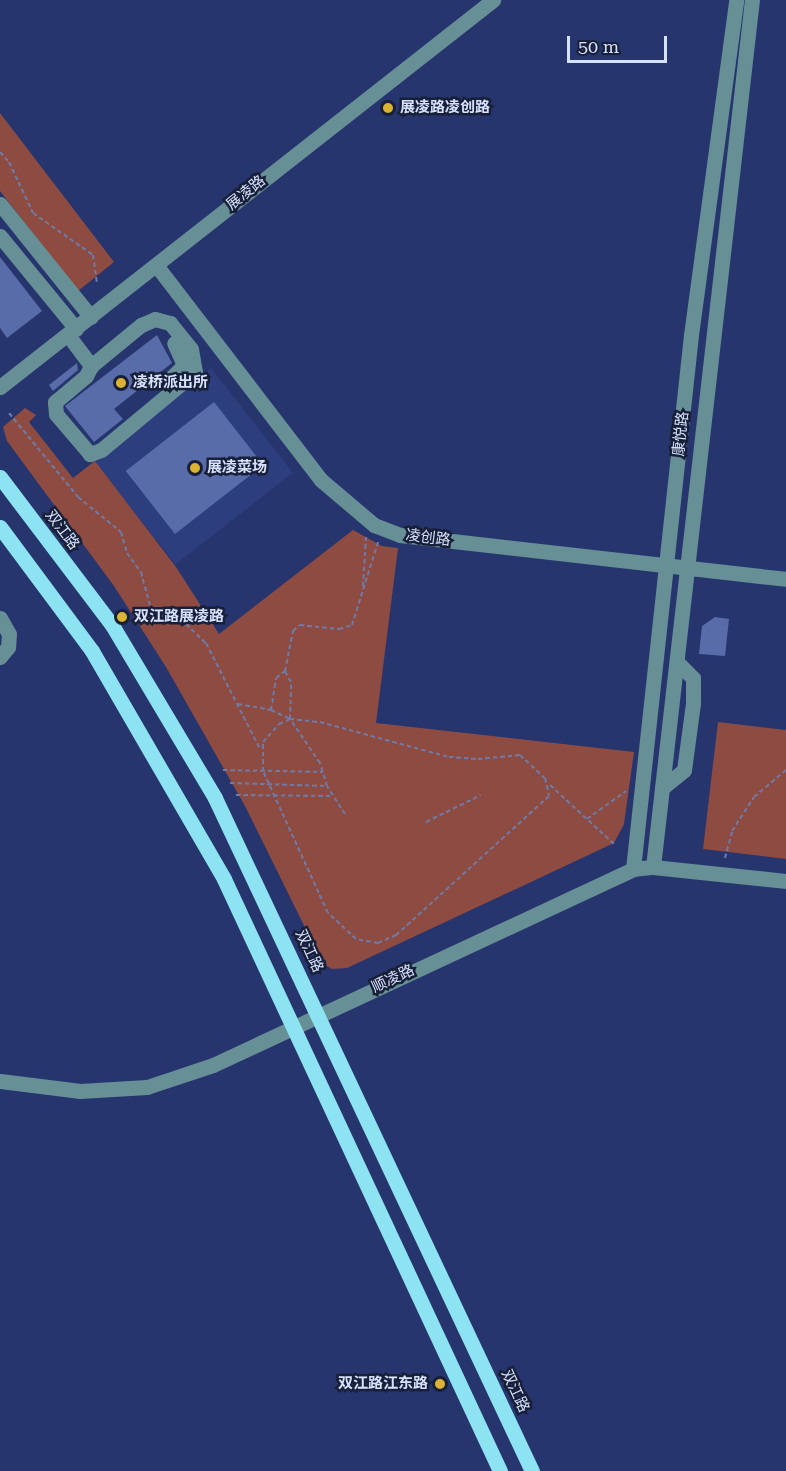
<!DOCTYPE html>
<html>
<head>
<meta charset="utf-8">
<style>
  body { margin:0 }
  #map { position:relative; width:786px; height:1471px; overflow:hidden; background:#26356e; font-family:"Roboto Serif","Noto Sans SC",serif }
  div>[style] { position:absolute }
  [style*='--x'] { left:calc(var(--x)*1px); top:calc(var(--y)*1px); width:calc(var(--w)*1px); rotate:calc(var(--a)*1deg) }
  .built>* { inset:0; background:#2d3e7e; transform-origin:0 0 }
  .green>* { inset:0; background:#8e4b41 }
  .building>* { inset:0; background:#586ca9; transform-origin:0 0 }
  .path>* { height:2px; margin-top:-1px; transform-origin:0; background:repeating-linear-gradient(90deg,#6e7ba9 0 4.5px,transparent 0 7.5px) }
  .minor>* { height:15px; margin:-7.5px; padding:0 7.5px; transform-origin:7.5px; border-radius:7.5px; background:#678f96 }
  .major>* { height:15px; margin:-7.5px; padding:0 7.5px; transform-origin:7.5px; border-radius:7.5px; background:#8de3f1 }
  .dots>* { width:16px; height:16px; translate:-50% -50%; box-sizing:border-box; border:3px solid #182039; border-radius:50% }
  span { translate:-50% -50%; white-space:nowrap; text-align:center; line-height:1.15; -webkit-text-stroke:5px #182039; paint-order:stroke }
  .poi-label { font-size:15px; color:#d6e1fd; font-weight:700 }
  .left { translate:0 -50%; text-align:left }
  .right { translate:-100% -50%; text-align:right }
  .street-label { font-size:15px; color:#d6e1fd }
  .scale { position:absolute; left:567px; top:36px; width:100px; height:27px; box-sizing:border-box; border:3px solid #d6e1fd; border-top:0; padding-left:8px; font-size:18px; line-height:21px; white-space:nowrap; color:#d6e1fd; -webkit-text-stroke:4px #182039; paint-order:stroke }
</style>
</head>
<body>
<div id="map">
  <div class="built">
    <i style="left:211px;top:368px;width:133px;height:149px;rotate:52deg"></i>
  </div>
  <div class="green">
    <i style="clip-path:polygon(0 113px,114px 262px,78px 291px,0 191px)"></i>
    <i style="clip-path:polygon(25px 408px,36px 415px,29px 422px,73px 478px,95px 461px,176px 567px,219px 634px,353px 530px,382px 546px,398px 548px,376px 723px,634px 752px,624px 824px,614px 843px,347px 968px,332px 969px,323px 964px,245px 806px,166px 667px,114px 586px,7px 441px,3px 427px)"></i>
    <i style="clip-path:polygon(718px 722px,786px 730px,786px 859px,703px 849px)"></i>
  </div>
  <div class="building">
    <i style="clip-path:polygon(0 257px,42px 311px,7px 338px,0 328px)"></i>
    <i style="clip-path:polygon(157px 335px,172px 363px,114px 409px,123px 419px,94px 442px,65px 406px)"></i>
    <i style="clip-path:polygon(77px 363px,78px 370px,53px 391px,49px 385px)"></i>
    <i style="left:214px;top:402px;width:80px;height:112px;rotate:52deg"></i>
    <i style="clip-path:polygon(715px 617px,729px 619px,725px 656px,699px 654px,702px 626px)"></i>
  </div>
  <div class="path">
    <i style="--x:0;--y:152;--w:13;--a:48"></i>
    <i style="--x:9;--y:162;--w:56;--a:64.8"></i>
    <i style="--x:33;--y:213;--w:73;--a:35"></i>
    <i style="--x:93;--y:255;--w:27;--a:82"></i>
    <i style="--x:9;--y:413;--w:109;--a:50.6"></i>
    <i style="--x:78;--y:497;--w:55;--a:39.1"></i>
    <i style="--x:121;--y:532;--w:22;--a:74"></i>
    <i style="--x:127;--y:553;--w:24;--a:54"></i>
    <i style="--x:141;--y:572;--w:42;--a:75"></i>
    <i style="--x:152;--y:613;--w:36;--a:18"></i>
    <i style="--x:186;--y:624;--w:28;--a:44"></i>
    <i style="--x:206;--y:643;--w:119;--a:63"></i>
    <i style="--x:363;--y:586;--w:51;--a:-86.6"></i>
    <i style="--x:238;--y:704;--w:34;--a:10"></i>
    <i style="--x:271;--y:710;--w:21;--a:25"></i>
    <i style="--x:271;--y:710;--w:32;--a:-81"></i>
    <i style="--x:276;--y:678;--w:11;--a:-38"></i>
    <i style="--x:290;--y:719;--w:30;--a:6"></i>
    <i style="--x:320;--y:722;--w:134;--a:15.2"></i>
    <i style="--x:449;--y:757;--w:29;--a:4"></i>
    <i style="--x:478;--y:759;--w:42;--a:-5.4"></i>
    <i style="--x:520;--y:755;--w:34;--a:43"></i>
    <i style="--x:545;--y:778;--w:18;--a:77"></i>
    <i style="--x:549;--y:796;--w:207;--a:137.7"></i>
    <i style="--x:396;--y:935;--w:20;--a:156"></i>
    <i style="--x:378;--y:943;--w:22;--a:-170"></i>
    <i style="--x:356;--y:939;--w:38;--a:-137"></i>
    <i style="--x:328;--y:913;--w:156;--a:-114.6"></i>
    <i style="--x:263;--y:771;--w:29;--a:-90"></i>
    <i style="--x:263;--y:742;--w:24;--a:-48"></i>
    <i style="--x:279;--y:724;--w:12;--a:-24"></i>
    <i style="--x:223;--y:770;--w:100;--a:1.1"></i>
    <i style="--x:230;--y:783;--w:97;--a:1.8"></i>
    <i style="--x:550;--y:785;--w:90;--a:42.7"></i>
    <i style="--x:236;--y:795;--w:97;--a:0.6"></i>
    <i style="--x:345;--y:814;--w:33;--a:-123"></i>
    <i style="--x:327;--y:786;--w:24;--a:-107"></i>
    <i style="--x:320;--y:763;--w:53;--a:-124.3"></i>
    <i style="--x:290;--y:719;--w:37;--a:-88"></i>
    <i style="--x:291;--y:682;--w:13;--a:-119"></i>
    <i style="--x:285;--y:671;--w:41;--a:-78.7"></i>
    <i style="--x:293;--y:631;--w:9;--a:-41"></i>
    <i style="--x:300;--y:625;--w:39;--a:6"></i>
    <i style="--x:339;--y:629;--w:14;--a:-17"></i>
    <i style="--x:352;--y:625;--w:87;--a:-72.6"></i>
    <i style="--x:587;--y:819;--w:48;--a:-35.7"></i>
    <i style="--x:426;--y:822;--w:61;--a:-26.1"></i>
    <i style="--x:725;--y:858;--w:28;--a:-75"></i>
    <i style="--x:732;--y:831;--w:40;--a:-57.1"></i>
    <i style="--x:754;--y:797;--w:42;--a:-40.2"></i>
  </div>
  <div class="minor">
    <i style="--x:0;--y:204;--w:145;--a:51.2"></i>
    <i style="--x:0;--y:236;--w:120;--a:50.7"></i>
    <i style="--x:156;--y:265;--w:271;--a:52.5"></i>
    <i style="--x:321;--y:480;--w:70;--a:40.3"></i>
    <i style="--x:374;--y:525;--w:28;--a:21"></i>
    <i style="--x:400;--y:535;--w:388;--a:6.5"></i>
    <i style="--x:155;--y:319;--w:16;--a:15"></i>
    <i style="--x:170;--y:323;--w:33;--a:51"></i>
    <i style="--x:191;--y:349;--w:23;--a:80"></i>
    <i style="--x:195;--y:372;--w:122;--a:140.3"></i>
    <i style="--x:101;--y:450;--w:12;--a:160"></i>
    <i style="--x:90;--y:454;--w:52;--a:-130.4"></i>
    <i style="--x:56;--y:414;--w:12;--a:-95"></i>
    <i style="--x:55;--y:402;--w:40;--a:-40"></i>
    <i style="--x:86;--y:376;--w:11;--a:-63"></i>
    <i style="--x:91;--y:366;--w:65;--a:-39.4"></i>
    <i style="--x:141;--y:325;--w:15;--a:-23"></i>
    <i style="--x:68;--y:335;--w:39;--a:53"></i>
    <i style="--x:171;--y:378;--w:18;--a:-45"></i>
    <i style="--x:184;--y:365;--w:24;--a:-114"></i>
    <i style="--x:0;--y:387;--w:627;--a:-38.13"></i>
    <i style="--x:0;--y:618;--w:18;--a:61"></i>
    <i style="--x:9;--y:634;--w:13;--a:94"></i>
    <i style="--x:8;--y:647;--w:13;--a:129"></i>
    <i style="--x:662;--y:788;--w:28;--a:-39"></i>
    <i style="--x:684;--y:770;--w:68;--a:-82.3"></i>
    <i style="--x:693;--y:703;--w:25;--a:-90"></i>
    <i style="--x:693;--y:678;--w:20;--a:-135"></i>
    <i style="--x:653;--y:867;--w:873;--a:-83.49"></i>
    <i style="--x:633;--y:869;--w:537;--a:-83.8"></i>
    <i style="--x:691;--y:335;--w:338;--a:-82.3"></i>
    <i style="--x:0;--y:1081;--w:81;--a:7.1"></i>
    <i style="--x:80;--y:1091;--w:67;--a:-3.4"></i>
    <i style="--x:147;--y:1087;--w:70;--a:-18.4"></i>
    <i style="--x:213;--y:1065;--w:463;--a:-25"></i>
    <i style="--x:633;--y:869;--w:20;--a:-6"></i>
    <i style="--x:653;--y:867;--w:134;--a:6"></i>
  </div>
  <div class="major">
    <i style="--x:0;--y:477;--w:186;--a:52.9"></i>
    <i style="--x:112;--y:625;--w:201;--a:59.2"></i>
    <i style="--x:215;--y:798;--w:744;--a:64.78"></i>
    <i style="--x:0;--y:527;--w:154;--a:53.4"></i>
    <i style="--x:92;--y:651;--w:263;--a:59.9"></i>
    <i style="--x:224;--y:879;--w:653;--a:65"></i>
  </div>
  <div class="dots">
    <i style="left:388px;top:108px;background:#dcb233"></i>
    <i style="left:121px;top:383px;background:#dcb233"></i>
    <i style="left:195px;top:468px;background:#dcb233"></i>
    <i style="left:122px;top:617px;background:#dcb233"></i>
    <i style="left:440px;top:1384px;background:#dcb233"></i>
  </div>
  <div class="poi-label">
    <span class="left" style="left:400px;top:108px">展凌路凌创路</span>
    <span class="left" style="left:133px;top:383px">凌桥派出所</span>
    <span class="left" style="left:207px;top:468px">展凌菜场</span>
    <span class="left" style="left:134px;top:617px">双江路展凌路</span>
    <span class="right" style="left:428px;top:1384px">双江路江东路</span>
  </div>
  <div class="street-label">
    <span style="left:246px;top:193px;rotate:-39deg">展凌路</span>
    <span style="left:681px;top:434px;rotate:-84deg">康悦路</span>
    <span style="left:62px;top:530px;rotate:53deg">双江路</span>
    <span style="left:428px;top:538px;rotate:7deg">凌创路</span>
    <span style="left:309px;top:951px;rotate:65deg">双江路</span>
    <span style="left:393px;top:979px;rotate:-25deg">顺凌路</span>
    <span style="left:515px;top:1391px;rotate:65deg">双江路</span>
  </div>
  <div class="scale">50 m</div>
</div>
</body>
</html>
